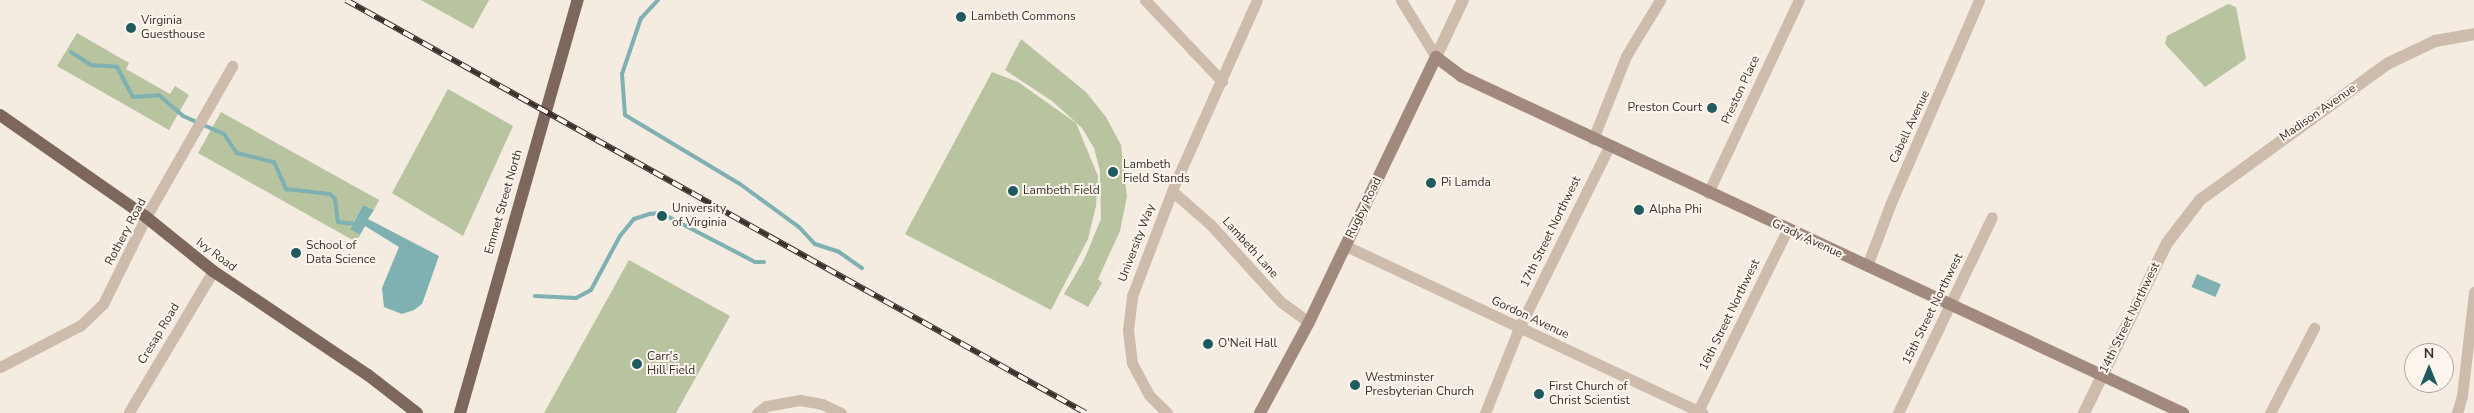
<!DOCTYPE html>
<html>
<head>
<meta charset="utf-8">
<style>
  body { margin:0 }
  #map { position:relative; width:2474px; height:413px; overflow:hidden; background:#f4ebe1; font-family:"Nunito Sans",sans-serif }
  div>[style] { position:absolute }
  [style*='--x'] { left:calc(var(--x)*1px); top:calc(var(--y)*1px); width:calc(var(--w)*1px); rotate:calc(var(--a)*1deg) }
  .green>* { inset:0; background:#b8c4a0 }
  .water>* { inset:0; background:#7fb0b2; transform-origin:0 0 }
  .stream>* { height:4px; margin:-2px; padding:0 2px; transform-origin:2px; border-radius:2px; background:#7fb0b2 }
  .minor>* { height:11px; margin:-5.5px; padding:0 5.5px; transform-origin:5.5px; border-radius:5.5px; background:#cdbbac }
  .tertiary>* { height:12px; margin:-6px; padding:0 6px; transform-origin:6px; border-radius:6px; background:#cdbbac }
  .secondary>* { height:12px; margin:-6px; padding:0 6px; transform-origin:6px; border-radius:6px; background:#a18a7d }
  .primary>* { height:12px; margin:-6px; padding:0 6px; transform-origin:6px; border-radius:6px; background:#7d675c }
  .rail>* { height:5.5px; margin-top:-2.75px; transform-origin:0; background:repeating-linear-gradient(90deg,#fbf5ee 0 11px,#3b302b 0 22px); box-sizing:border-box; border-block:1px solid #3b302b }
  .dots>* { width:14px; height:14px; translate:-50% -50%; box-sizing:border-box; border:2px solid #fbf5ee; border-radius:50% }
  span { translate:-50% -50%; white-space:nowrap; text-align:center; line-height:1.15; -webkit-text-stroke:4px #fbf5ee; paint-order:stroke }
  .poi-label { font-size:12px; color:#3b302b }
  .left { translate:0 -50%; text-align:left }
  .right { translate:-100% -50%; text-align:right }
  .street-label { font-size:12px; color:#3b302b }
  .north { position:absolute; left:2404px; top:343px; width:50px; height:50px; box-sizing:border-box; background:#fbf5ee; border:1px solid #aea6a0; border-radius:50%; rotate:0deg; font-size:14px; font-weight:700; line-height:20px; text-align:center; color:#3b302b }
  .north::after { content:''; display:block; margin:auto; width:18px; height:22px; background:#1f5a5e; clip-path:polygon(50% 0,100% 100%,50% 72%,0 100%) }
</style>
</head>
<body>
<div id="map">
  <div class="green">
    <i style="clip-path:polygon(421px 0,489px 0,473px 29px)"></i>
    <i style="clip-path:polygon(2228px 4px,2236px 7px,2246px 59px,2205px 87px,2165px 44px,2167px 36px)"></i>
    <i style="clip-path:polygon(77px 33px,129px 63px,126px 69px,170px 94px,175px 86px,189px 95px,169px 130px,57px 66px)"></i>
    <i style="clip-path:polygon(1021px 39px,1086px 92px,1106px 117px,1121px 145px,1127px 196px,1120px 231px,1098px 279px,1102px 283px,1088px 307px,1064px 294px,1084px 260px,1101px 219px,1100px 171px,1094px 148px,1082px 128px,1052px 101px,1005px 70px)"></i>
    <i style="clip-path:polygon(992px 72px,1018px 82px,1076px 123px,1098px 176px,1096px 206px,1088px 239px,1051px 310px,905px 234px)"></i>
    <i style="clip-path:polygon(448px 89px,513px 126px,463px 236px,392px 193px)"></i>
    <i style="clip-path:polygon(221px 112px,379px 200px,374px 210px,363px 205px,350px 228px,360px 235px,356px 242px,198px 153px)"></i>
    <i style="clip-path:polygon(629px 260px,730px 316px,676px 413px,544px 413px)"></i>
  </div>
  <div class="water">
    <i style="clip-path:polygon(363px 205px,374px 210px,368px 219px,439px 256px,422px 304px,414px 310px,402px 314px,384px 307px,382px 288px,399px 247px,365px 226px,360px 235px,350px 229px)"></i>
    <i style="left:2197px;top:274px;width:26px;height:14px;rotate:23deg"></i>
  </div>
  <div class="stream">
    <i style="--x:658;--y:0;--w:25;--a:133"></i>
    <i style="--x:641;--y:18;--w:59;--a:108.7"></i>
    <i style="--x:622;--y:74;--w:41;--a:85.8"></i>
    <i style="--x:625;--y:115;--w:134;--a:31"></i>
    <i style="--x:740;--y:184;--w:73;--a:36.1"></i>
    <i style="--x:799;--y:227;--w:23;--a:47"></i>
    <i style="--x:815;--y:244;--w:25;--a:18"></i>
    <i style="--x:839;--y:252;--w:28;--a:35"></i>
    <i style="--x:71;--y:52;--w:24;--a:33"></i>
    <i style="--x:91;--y:65;--w:26;--a:4"></i>
    <i style="--x:117;--y:67;--w:34;--a:62"></i>
    <i style="--x:133;--y:97;--w:26;--a:-4"></i>
    <i style="--x:159;--y:95;--w:32;--a:41"></i>
    <i style="--x:183;--y:116;--w:45;--a:23.7"></i>
    <i style="--x:224;--y:134;--w:23;--a:56"></i>
    <i style="--x:237;--y:153;--w:38;--a:14"></i>
    <i style="--x:274;--y:162;--w:30;--a:66"></i>
    <i style="--x:286;--y:189;--w:44;--a:6.5"></i>
    <i style="--x:330;--y:194;--w:7;--a:45"></i>
    <i style="--x:335;--y:199;--w:23;--a:83"></i>
    <i style="--x:338;--y:222;--w:19;--a:6"></i>
    <i style="--x:535;--y:296;--w:41;--a:2.8"></i>
    <i style="--x:576;--y:298;--w:17;--a:-28"></i>
    <i style="--x:591;--y:290;--w:61;--a:-61.8"></i>
    <i style="--x:620;--y:236;--w:22;--a:-51"></i>
    <i style="--x:634;--y:219;--w:16;--a:-18"></i>
    <i style="--x:649;--y:214;--w:12;--a:-5"></i>
    <i style="--x:661;--y:213;--w:106;--a:27.5"></i>
    <i style="--x:755;--y:262;--w:9;--a:0"></i>
  </div>
  <div class="minor">
    <i style="--x:1145;--y:0;--w:112;--a:46.5"></i>
    <i style="--x:1401;--y:0;--w:67;--a:58.4"></i>
    <i style="--x:1593;--y:139;--w:89;--a:-68.3"></i>
    <i style="--x:1626;--y:56;--w:66;--a:-58.7"></i>
    <i style="--x:1172;--y:191;--w:50;--a:41"></i>
    <i style="--x:1210;--y:224;--w:105;--a:47.7"></i>
    <i style="--x:1281;--y:302;--w:34;--a:36"></i>
    <i style="--x:1708;--y:193;--w:213;--a:-64.8"></i>
    <i style="--x:1346;--y:246;--w:394;--a:25.1"></i>
    <i style="--x:1867;--y:266;--w:65;--a:-69.3"></i>
    <i style="--x:1890;--y:205;--w:223;--a:-66.5"></i>
    <i style="--x:0;--y:367;--w:91;--a:-27.4"></i>
    <i style="--x:81;--y:325;--w:30;--a:-44"></i>
    <i style="--x:103;--y:304;--w:97;--a:-63.7"></i>
    <i style="--x:146;--y:217;--w:174;--a:-60.3"></i>
    <i style="--x:129;--y:412;--w:164;--a:-59.2"></i>
    <i style="--x:757;--y:413;--w:11;--a:-38"></i>
    <i style="--x:766;--y:406;--w:35;--a:-10"></i>
    <i style="--x:800;--y:400;--w:22;--a:10"></i>
    <i style="--x:822;--y:404;--w:21;--a:25"></i>
    <i style="--x:1167;--y:413;--w:25;--a:-135"></i>
    <i style="--x:1149;--y:395;--w:36;--a:-118"></i>
    <i style="--x:1132;--y:363;--w:33;--a:-97"></i>
    <i style="--x:1128;--y:330;--w:34;--a:-83"></i>
    <i style="--x:1132;--y:296;--w:123;--a:-69.1"></i>
    <i style="--x:1176;--y:181;--w:198;--a:-65.9"></i>
    <i style="--x:1485;--y:413;--w:92;--a:-68.2"></i>
    <i style="--x:1519;--y:328;--w:202;--a:-63.6"></i>
    <i style="--x:1697;--y:413;--w:204;--a:-63.8"></i>
    <i style="--x:1898;--y:413;--w:217;--a:-64.4"></i>
    <i style="--x:2270;--y:413;--w:96;--a:-62.6"></i>
    <i style="--x:2457;--y:413;--w:18;--a:-74"></i>
    <i style="--x:2462;--y:396;--w:105;--a:-83.4"></i>
  </div>
  <div class="tertiary">
    <i style="--x:1436;--y:57;--w:63;--a:-64.7"></i>
    <i style="--x:2084;--y:413;--w:189;--a:-64"></i>
    <i style="--x:2167;--y:243;--w:54;--a:-52.5"></i>
    <i style="--x:2200;--y:200;--w:231;--a:-36"></i>
    <i style="--x:2387;--y:64;--w:53;--a:-25.6"></i>
    <i style="--x:2435;--y:41;--w:40;--a:-10"></i>
  </div>
  <div class="secondary">
    <i style="--x:1260;--y:413;--w:103;--a:-61.7"></i>
    <i style="--x:1309;--y:322;--w:294;--a:-64.4"></i>
    <i style="--x:1436;--y:57;--w:31;--a:37"></i>
    <i style="--x:1461;--y:76;--w:797;--a:25.02"></i>
  </div>
  <div class="primary">
    <i style="--x:0;--y:115;--w:178;--a:34.9"></i>
    <i style="--x:146;--y:217;--w:86;--a:38.9"></i>
    <i style="--x:213;--y:271;--w:187;--a:33.9"></i>
    <i style="--x:368;--y:375;--w:62;--a:37.8"></i>
    <i style="--x:460;--y:413;--w:430;--a:-74.1"></i>
  </div>
  <div class="rail">
    <i style="--x:346;--y:0;--w:847;--a:29.17"></i>
  </div>
  <div class="dots">
    <i style="left:961px;top:17px;background:#1f5a5e"></i>
    <i style="left:131px;top:28px;background:#1f5a5e"></i>
    <i style="left:1712px;top:108px;background:#1f5a5e"></i>
    <i style="left:1113px;top:172px;background:#1f5a5e"></i>
    <i style="left:1431px;top:183px;background:#1f5a5e"></i>
    <i style="left:1013px;top:191px;background:#1f5a5e"></i>
    <i style="left:1639px;top:210px;background:#1f5a5e"></i>
    <i style="left:662px;top:216px;background:#1f5a5e"></i>
    <i style="left:296px;top:253px;background:#1f5a5e"></i>
    <i style="left:1208px;top:344px;background:#1f5a5e"></i>
    <i style="left:637px;top:364px;background:#1f5a5e"></i>
    <i style="left:1355px;top:385px;background:#1f5a5e"></i>
    <i style="left:1539px;top:394px;background:#1f5a5e"></i>
  </div>
  <div class="poi-label">
    <span class="left" style="left:971px;top:17px">Lambeth Commons</span>
    <span class="left" style="left:141px;top:28px">Virginia<br>Guesthouse</span>
    <span class="right" style="left:1702px;top:108px">Preston Court</span>
    <span class="left" style="left:1123px;top:172px">Lambeth<br>Field Stands</span>
    <span class="left" style="left:1441px;top:183px">Pi Lamda</span>
    <span class="left" style="left:1023px;top:191px">Lambeth Field</span>
    <span class="left" style="left:672px;top:216px">University<br>of Virginia</span>
    <span class="left" style="left:1649px;top:210px">Alpha Phi</span>
    <span class="left" style="left:306px;top:253px">School of<br>Data Science</span>
    <span class="left" style="left:1218px;top:344px">O'Neil Hall</span>
    <span class="left" style="left:647px;top:364px">Carr's<br>Hill Field</span>
    <span class="left" style="left:1365px;top:385px">Westminster<br>Presbyterian Church</span>
    <span class="left" style="left:1549px;top:394px">First Church of<br>Christ Scientist</span>
  </div>
  <div class="street-label">
    <span style="left:1741px;top:90px;rotate:-65deg">Preston Place</span>
    <span style="left:2318px;top:113px;rotate:-35deg">Madison Avenue</span>
    <span style="left:1910px;top:127px;rotate:-65deg">Cabell Avenue</span>
    <span style="left:504px;top:202px;rotate:-74deg">Emmet Street North</span>
    <span style="left:1364px;top:208px;rotate:-64deg">Rugby Road</span>
    <span style="left:126px;top:232px;rotate:-62deg">Rothery Road</span>
    <span style="left:1551px;top:232px;rotate:-64deg">17th Street Northwest</span>
    <span style="left:1807px;top:239px;rotate:25deg">Grady Avenue</span>
    <span style="left:1137px;top:243px;rotate:-69deg">University Way</span>
    <span style="left:1250px;top:248px;rotate:48deg">Lambeth Lane</span>
    <span style="left:216px;top:255px;rotate:37deg">Ivy Road</span>
    <span style="left:1933px;top:309px;rotate:-64deg">15th Street Northwest</span>
    <span style="left:1730px;top:315px;rotate:-64deg">16th Street Northwest</span>
    <span style="left:1530px;top:318px;rotate:25deg">Gordon Avenue</span>
    <span style="left:2130px;top:318px;rotate:-64deg">14th Street Northwest</span>
    <span style="left:159px;top:334px;rotate:-59deg">Cresap Road</span>
  </div>
  <div class="north">N</div>
</div>
</body>
</html>
